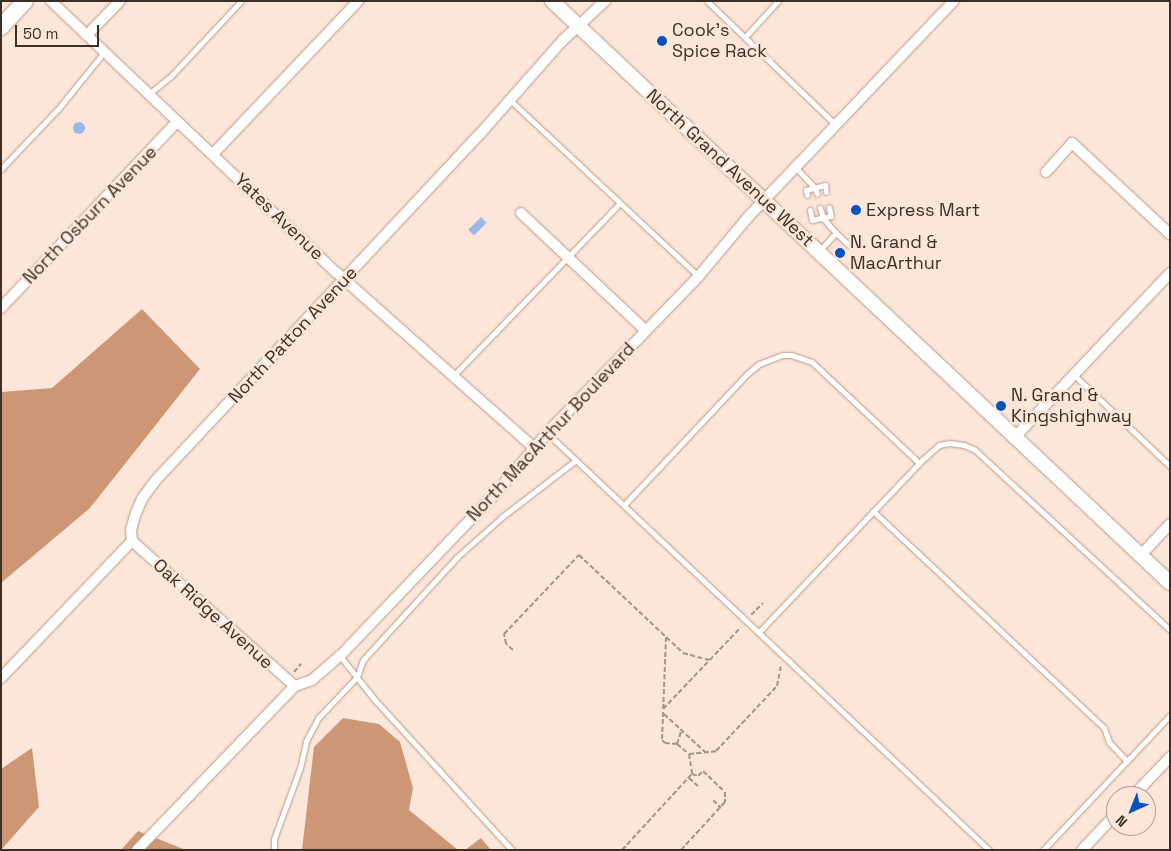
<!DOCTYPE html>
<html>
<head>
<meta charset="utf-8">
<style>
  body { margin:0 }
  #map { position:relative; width:1171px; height:851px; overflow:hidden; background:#fbe6d9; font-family:"Space Grotesk",sans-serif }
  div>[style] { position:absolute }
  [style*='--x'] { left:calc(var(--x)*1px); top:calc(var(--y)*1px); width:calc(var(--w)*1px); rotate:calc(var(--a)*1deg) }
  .forest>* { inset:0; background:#cd9776 }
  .water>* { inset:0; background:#99b9eb; transform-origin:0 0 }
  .round { border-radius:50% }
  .path>* { height:2px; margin-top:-1px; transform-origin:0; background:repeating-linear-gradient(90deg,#a49388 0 5px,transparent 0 7.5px) }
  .roads { filter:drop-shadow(0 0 1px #b99985) drop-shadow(0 0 1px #b99985) }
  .lane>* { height:5px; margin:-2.5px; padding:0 2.5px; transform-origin:2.5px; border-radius:2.5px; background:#fff }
  .street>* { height:10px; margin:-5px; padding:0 5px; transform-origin:5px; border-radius:5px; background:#fff }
  .secondary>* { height:14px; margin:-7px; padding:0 7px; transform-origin:7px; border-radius:7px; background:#fff }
  .primary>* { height:16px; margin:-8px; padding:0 8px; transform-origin:8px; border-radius:8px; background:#fff }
  .dots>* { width:14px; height:14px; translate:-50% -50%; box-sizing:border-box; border:2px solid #fbe6d9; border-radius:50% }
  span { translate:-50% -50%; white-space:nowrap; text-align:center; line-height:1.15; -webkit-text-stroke:5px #fbe6d9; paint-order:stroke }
  .poi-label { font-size:18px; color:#3c2f27 }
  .left { translate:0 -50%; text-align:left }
  .street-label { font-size:18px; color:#3c2f27 }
  .frame { position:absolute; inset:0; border:2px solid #3c2f27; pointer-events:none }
  .north { position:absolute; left:1106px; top:786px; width:50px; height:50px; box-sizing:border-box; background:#fbe6d9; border:1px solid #af9d92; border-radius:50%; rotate:224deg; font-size:14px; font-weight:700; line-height:20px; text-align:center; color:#3c2f27 }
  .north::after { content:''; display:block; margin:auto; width:18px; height:22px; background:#0752bc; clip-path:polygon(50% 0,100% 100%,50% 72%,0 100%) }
  .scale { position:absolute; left:15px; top:25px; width:84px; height:22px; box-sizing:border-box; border:2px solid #3c2f27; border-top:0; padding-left:6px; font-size:15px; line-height:18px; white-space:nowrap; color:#3c2f27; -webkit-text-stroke:4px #fbe6d9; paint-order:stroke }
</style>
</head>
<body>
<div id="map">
  <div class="forest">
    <i style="clip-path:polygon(142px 309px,200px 369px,90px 508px,1px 583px,1px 392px,52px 388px)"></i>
    <i style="clip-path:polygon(343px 718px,379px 724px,400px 742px,413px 788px,409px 810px,458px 850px,302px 850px,314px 747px)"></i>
    <i style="clip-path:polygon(32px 748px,39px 807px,1px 850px,1px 769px)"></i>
    <i style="clip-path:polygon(138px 831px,186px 850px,121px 850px)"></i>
    <i style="clip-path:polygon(481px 838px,491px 850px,465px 850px)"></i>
  </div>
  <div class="water">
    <i class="round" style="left:73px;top:122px;width:12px;height:12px"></i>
    <i style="left:481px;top:217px;width:8px;height:18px;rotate:45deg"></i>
  </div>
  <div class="path">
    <i style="--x:751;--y:615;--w:17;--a:-45"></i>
    <i style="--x:666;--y:637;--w:103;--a:92.2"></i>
    <i style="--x:662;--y:740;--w:4;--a:45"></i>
    <i style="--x:665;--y:743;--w:12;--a:5"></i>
    <i style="--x:677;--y:744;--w:16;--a:40"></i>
    <i style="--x:689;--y:754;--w:20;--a:81"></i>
    <i style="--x:513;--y:650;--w:9;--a:-139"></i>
    <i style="--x:506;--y:644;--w:10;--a:-101"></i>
    <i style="--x:504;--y:634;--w:109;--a:-46.5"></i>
    <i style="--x:579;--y:555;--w:143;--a:43.3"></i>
    <i style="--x:683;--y:653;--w:27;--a:15"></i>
    <i style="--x:294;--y:672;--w:11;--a:-49"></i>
    <i style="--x:663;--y:709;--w:113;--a:-46.4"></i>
    <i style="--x:664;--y:714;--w:56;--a:42.8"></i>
    <i style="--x:677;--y:744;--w:13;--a:-72"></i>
    <i style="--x:689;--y:754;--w:27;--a:-6"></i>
    <i style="--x:716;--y:751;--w:89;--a:-46.8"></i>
    <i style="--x:777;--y:686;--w:20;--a:-79"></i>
    <i style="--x:689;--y:778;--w:12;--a:42"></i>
    <i style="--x:713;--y:800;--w:11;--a:45"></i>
    <i style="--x:622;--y:850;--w:103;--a:-47.4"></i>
    <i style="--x:692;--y:774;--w:6;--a:18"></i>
    <i style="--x:698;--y:776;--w:7;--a:-45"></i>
    <i style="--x:703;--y:771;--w:30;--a:44"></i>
    <i style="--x:725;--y:792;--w:10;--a:90"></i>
    <i style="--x:725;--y:802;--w:65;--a:132.5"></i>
  </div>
  <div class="roads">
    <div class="lane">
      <i style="--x:707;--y:1;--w:179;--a:43.9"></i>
      <i style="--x:745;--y:37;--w:49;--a:-47.5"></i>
      <i style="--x:150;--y:93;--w:28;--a:-39"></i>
      <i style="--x:172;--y:75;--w:101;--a:-47"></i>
      <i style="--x:510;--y:100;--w:258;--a:43.1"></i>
      <i style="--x:796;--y:168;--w:28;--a:46"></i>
      <i style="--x:815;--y:188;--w:6;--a:72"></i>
      <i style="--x:1;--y:169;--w:83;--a:-46.5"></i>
      <i style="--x:58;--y:109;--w:75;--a:-51"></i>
      <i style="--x:807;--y:195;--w:5;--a:-101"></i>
      <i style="--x:806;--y:190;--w:20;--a:-15"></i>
      <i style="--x:825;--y:185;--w:7;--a:82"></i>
      <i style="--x:820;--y:208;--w:10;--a:73"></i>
      <i style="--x:823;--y:218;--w:20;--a:49"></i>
      <i style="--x:810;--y:210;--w:10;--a:79"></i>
      <i style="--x:812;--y:220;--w:19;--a:-12"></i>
      <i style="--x:831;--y:216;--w:9;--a:-103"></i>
      <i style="--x:819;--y:251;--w:25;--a:-47"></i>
      <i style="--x:836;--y:233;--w:19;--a:43"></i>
      <i style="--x:454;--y:375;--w:239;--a:-46"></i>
      <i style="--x:1074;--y:375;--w:132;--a:43.5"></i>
      <i style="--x:547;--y:433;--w:608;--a:43.33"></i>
      <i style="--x:624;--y:505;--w:180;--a:-46.8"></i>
      <i style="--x:747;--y:374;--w:16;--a:-40"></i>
      <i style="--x:759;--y:364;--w:25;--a:-21"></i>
      <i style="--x:782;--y:355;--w:9;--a:0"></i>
      <i style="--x:791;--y:355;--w:22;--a:18"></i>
      <i style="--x:812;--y:362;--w:147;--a:43.3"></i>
      <i style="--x:873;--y:511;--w:317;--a:43.2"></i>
      <i style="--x:1104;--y:728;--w:15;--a:70"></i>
      <i style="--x:1109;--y:742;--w:26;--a:47"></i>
      <i style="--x:759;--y:632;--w:237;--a:-46.5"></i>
      <i style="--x:922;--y:460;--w:23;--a:-41"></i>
      <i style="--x:939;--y:445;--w:10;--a:-11"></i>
      <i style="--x:949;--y:443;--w:15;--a:8"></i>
      <i style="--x:964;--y:445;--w:12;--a:24"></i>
      <i style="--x:975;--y:450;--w:265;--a:42.7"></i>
      <i style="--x:340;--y:656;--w:55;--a:51.7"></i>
      <i style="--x:374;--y:699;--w:205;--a:47.6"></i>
      <i style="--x:274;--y:850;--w:11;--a:-90"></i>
      <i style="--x:274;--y:839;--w:76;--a:-69.9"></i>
      <i style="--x:300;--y:768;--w:28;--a:-77"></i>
      <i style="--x:306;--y:741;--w:27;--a:-62"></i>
      <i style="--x:319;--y:717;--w:55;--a:-46.5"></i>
      <i style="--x:357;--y:677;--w:18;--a:-71"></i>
      <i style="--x:363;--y:660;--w:138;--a:-47.6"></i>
      <i style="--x:456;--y:558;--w:62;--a:-41.7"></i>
      <i style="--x:502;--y:517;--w:93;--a:-37.6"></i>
      <i style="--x:1043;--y:850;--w:185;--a:-46.7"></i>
    </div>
    <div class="street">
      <i style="--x:51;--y:1;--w:393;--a:43.6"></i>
      <i style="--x:336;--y:272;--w:264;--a:41.6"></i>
      <i style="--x:87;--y:35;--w:47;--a:-45.9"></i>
      <i style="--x:213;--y:154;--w:211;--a:-46.5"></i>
      <i style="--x:1046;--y:172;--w:39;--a:-48"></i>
      <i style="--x:1072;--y:143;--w:134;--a:42.9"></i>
      <i style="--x:521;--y:213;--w:170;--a:43.3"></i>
      <i style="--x:1;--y:308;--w:257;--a:-46.6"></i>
      <i style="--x:1015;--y:437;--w:226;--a:-46.6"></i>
      <i style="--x:132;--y:541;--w:218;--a:41.7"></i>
      <i style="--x:1141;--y:555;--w:42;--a:-46.9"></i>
      <i style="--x:1;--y:678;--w:190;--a:-46.3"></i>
      <i style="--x:132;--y:541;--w:11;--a:-95"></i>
      <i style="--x:131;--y:530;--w:18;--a:-74"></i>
      <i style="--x:136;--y:513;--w:15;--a:-67"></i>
      <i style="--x:142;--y:499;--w:22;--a:-54"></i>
      <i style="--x:155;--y:481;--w:475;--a:-46.9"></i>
      <i style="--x:480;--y:134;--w:124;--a:-48.6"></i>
      <i style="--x:562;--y:41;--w:59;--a:-42.9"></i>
      <i style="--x:1133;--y:796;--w:54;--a:-46.5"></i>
      <i style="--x:137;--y:850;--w:228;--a:-46.1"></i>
      <i style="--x:295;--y:686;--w:18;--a:-19"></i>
      <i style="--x:312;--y:680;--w:37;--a:-41"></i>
      <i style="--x:340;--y:656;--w:226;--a:-46.3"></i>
      <i style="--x:496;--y:493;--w:79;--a:-49.6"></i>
      <i style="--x:547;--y:433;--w:217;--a:-45.9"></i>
      <i style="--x:698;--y:277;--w:80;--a:-50.1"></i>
      <i style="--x:749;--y:216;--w:297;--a:-46.4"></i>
      <i style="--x:1082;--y:850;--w:50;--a:-46.6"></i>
    </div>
    <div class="secondary">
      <i style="--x:552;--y:1;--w:849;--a:43.28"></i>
    </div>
    <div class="primary">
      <i style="--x:1;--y:27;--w:35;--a:-47"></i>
    </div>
  </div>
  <div class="dots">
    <i style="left:662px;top:41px;background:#0752bc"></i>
    <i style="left:856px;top:210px;background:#0752bc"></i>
    <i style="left:840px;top:253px;background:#0752bc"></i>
    <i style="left:1001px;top:406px;background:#0752bc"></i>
  </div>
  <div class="poi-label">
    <span class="left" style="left:672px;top:41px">Cook's<br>Spice Rack</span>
    <span class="left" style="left:866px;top:210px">Express Mart</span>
    <span class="left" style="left:850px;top:253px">N. Grand &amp;<br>MacArthur</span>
    <span class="left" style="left:1011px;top:406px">N. Grand &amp;<br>Kingshighway</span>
  </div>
  <div class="street-label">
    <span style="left:730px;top:168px;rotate:43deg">North Grand Avenue West</span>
    <span style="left:90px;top:215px;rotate:-46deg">North Osburn Avenue</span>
    <span style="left:279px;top:217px;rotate:44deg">Yates Avenue</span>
    <span style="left:293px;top:335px;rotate:-47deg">North Patton Avenue</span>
    <span style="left:551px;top:432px;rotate:-47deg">North MacArthur Boulevard</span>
    <span style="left:213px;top:614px;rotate:42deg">Oak Ridge Avenue</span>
  </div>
  <div class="frame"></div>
  <div class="north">N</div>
  <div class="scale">50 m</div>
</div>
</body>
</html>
